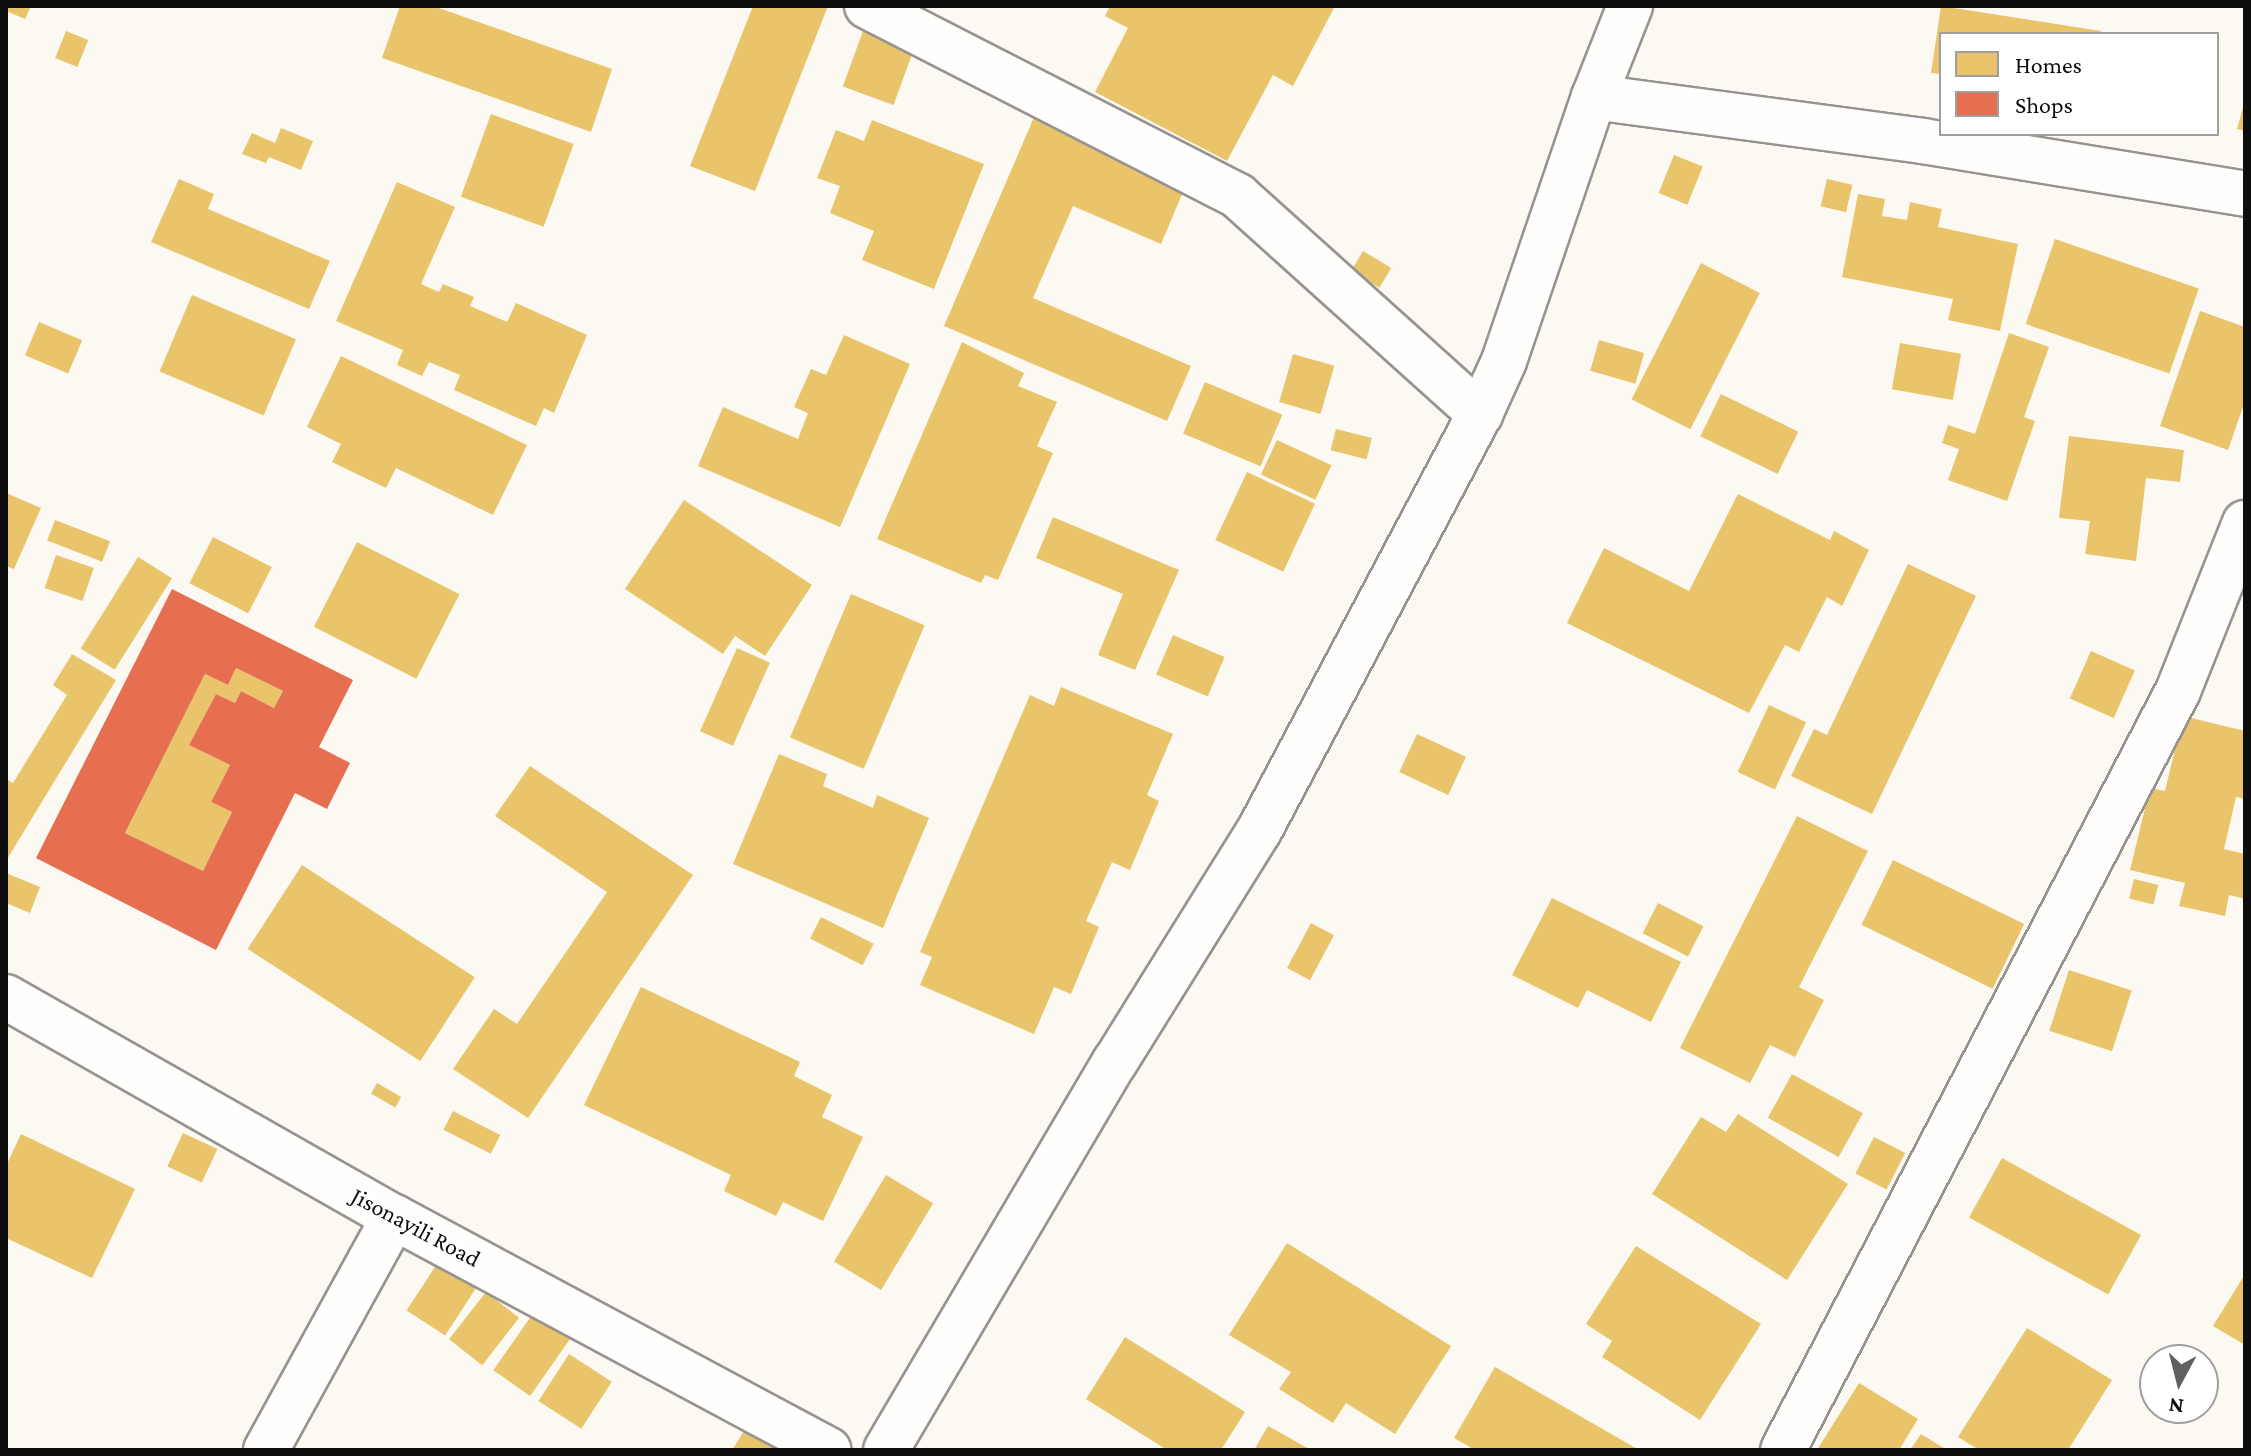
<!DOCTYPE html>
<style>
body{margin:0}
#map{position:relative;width:2251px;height:1456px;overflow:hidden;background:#fcf9f2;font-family:"Crimson Pro",serif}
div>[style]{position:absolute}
.homes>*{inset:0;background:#e9c46a;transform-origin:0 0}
.shops>*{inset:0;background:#e76f51}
.roads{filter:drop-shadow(2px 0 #959491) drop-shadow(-2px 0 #959491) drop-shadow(0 2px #959491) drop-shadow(0 -2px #959491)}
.minor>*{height:44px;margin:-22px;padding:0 22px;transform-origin:22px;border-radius:22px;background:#fffefd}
span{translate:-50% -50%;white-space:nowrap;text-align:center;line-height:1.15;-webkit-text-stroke:8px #fff;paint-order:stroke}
.street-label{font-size:24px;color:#0e0e0e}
.frame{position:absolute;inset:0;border:8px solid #0e0e0e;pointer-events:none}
.legend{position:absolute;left:1939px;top:32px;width:280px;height:104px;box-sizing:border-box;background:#fff;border:2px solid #9f9f9f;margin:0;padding:10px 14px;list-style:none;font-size:24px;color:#0e0e0e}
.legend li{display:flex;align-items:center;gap:16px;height:40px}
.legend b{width:40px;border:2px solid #9f9f9f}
.north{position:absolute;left:2139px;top:1344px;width:80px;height:80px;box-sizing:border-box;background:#fff;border:2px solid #9f9f9f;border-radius:50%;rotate:187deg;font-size:22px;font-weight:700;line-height:32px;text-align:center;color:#0e0e0e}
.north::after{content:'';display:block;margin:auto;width:28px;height:36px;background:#61605e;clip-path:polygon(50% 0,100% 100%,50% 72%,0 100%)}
</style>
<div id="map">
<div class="homes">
<i style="clip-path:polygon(6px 6px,31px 6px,25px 19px,6px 11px)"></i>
<i style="clip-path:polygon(400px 6px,433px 6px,612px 69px,591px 132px,382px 58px)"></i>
<i style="clip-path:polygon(753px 6px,828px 6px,755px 191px,690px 166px)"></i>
<i style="clip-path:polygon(1110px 6px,1335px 6px,1293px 86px,1273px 75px,1227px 161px,1095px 92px,1128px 28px,1105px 16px)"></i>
<i style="clip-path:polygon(1941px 6px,2101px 31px,2101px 34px,1941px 34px,1941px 74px,1931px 73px)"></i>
<i style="left:66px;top:31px;width:24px;height:29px;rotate:22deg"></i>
<i style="left:863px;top:31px;width:54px;height:59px;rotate:20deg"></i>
<i style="clip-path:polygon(2245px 100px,2245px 131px,2237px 129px)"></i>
<i style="left:491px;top:114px;width:88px;height:88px;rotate:20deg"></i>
<i style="clip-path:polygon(1035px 115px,1188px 180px,1161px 244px,1073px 206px,1033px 298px,1191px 366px,1167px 421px,944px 326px)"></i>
<i style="clip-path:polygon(872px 120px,984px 164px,934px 289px,862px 260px,874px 231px,830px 213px,840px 186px,817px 178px,836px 130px,864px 141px)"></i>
<i style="clip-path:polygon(281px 128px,313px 141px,301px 170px,269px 157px,266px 163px,242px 154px,252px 133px,275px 143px)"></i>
<i style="left:1674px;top:155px;width:31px;height:41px;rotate:22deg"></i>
<i style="clip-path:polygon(179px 179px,214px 194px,208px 209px,330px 261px,309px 309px,151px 242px)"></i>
<i style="left:1827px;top:179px;width:26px;height:28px;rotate:13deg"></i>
<i style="clip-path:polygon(397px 182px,455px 207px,421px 284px,439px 292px,443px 284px,474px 297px,470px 306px,507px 322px,516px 303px,587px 335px,554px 413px,544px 408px,536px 426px,454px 390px,460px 375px,429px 362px,422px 376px,397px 365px,403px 350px,336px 321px)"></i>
<i style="clip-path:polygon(1858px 194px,1885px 199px,1882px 216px,1907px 220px,1910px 202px,1942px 209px,1938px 227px,2018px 244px,2000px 331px,1948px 320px,1953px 299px,1842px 277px)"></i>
<i style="left:2055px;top:239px;width:152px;height:90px;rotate:19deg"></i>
<i style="left:1363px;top:251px;width:33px;height:23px;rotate:31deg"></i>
<i style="left:1701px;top:263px;width:66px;height:153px;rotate:27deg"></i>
<i style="left:192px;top:295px;width:113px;height:83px;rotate:23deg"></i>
<i style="clip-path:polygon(2200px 311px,2245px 327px,2245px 401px,2228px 450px,2160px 426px)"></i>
<i style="left:39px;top:322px;width:47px;height:36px;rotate:23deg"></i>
<i style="clip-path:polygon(2009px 333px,2049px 347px,2024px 417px,2035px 421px,2007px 501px,1948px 480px,1959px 449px,1942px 443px,1948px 425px,1975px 434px)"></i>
<i style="clip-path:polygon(844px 335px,910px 364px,840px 527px,698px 466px,723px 407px,798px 439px,808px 413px,794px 407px,811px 369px,826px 375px)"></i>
<i style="left:1599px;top:340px;width:47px;height:32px;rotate:16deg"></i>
<i style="clip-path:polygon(962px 342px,1024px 373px,1018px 386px,1057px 402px,1037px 446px,1053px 453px,998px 580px,985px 575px,981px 583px,877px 539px)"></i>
<i style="left:1900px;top:343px;width:62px;height:47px;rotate:10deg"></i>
<i style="left:1293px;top:354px;width:43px;height:50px;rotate:16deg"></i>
<i style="clip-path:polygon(341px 356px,527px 445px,493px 515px,396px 468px,386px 488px,332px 462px,341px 444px,307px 427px)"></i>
<i style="left:1205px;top:382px;width:84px;height:56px;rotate:23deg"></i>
<i style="left:1721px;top:394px;width:86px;height:47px;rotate:26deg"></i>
<i style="left:1336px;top:429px;width:37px;height:22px;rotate:14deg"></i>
<i style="clip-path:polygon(2069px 436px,2184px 450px,2180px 482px,2146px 478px,2136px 561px,2085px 554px,2090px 521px,2059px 518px)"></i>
<i style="left:1277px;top:440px;width:60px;height:38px;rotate:25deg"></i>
<i style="left:1247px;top:472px;width:75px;height:75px;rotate:25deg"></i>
<i style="clip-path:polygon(6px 493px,41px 508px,14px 569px,6px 566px)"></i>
<i style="clip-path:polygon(1738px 494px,1830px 540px,1834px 531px,1869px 550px,1842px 606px,1827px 597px,1799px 652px,1785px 645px,1749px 713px,1567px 623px,1604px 548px,1689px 591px)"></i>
<i style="clip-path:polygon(684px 500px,812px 585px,765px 656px,735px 636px,723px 654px,625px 589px)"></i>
<i style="clip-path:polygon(1053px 517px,1179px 570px,1135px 670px,1098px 655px,1123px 594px,1036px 558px)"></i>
<i style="left:55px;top:520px;width:59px;height:22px;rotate:21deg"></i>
<i style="left:213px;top:537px;width:66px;height:52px;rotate:27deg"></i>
<i style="left:357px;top:542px;width:115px;height:95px;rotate:27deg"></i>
<i style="left:56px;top:555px;width:40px;height:35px;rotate:19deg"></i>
<i style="left:138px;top:557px;width:40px;height:108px;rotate:32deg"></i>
<i style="clip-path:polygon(1908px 564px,1976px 596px,1872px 814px,1791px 776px,1814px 729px,1827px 735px)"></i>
<i style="left:851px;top:594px;width:80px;height:156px;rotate:23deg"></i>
<i style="left:1173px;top:635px;width:56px;height:43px;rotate:23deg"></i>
<i style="left:737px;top:648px;width:36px;height:91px;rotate:24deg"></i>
<i style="left:2091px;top:651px;width:48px;height:52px;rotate:24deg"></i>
<i style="clip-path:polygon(72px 654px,116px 680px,6px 861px,6px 779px,13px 783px,67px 695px,53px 685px)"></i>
<i style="clip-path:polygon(236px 668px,283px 691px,274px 708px,241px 691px,235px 703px,216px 694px,189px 745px,230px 765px,211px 802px,232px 812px,203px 871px,125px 833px,205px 674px,228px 685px)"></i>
<i style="clip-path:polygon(1061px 687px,1173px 734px,1147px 795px,1159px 801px,1130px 870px,1112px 862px,1086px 921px,1099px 927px,1071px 994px,1054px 987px,1034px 1034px,920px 985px,932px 957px,920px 952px,1030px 695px,1054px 706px)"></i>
<i style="left:1769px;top:705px;width:41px;height:74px;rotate:25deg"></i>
<i style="clip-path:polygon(2183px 716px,2245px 731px,2245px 799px,2236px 797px,2224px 849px,2245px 854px,2245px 899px,2229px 895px,2225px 916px,2179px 906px,2185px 883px,2130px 870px,2150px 788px,2165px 791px)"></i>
<i style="left:1417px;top:734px;width:54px;height:42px;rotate:25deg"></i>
<i style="clip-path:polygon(779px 754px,827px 774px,823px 786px,873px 808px,877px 795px,929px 818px,883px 928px,733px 864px)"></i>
<i style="clip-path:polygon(530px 766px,693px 875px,528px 1118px,453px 1069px,494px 1009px,517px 1024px,607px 892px,495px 816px)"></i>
<i style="clip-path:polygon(1797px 816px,1868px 851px,1799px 987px,1824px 1000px,1795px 1057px,1770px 1045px,1750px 1083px,1680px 1048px)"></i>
<i style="left:1893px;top:860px;width:146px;height:72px;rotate:26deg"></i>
<i style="left:302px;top:865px;width:206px;height:100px;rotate:33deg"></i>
<i style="clip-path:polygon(6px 873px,40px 887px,30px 913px,6px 903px)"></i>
<i style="left:2134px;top:879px;width:25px;height:20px;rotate:14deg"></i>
<i style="clip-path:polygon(1552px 898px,1681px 962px,1651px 1022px,1587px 990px,1578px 1008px,1512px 975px)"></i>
<i style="left:1658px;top:903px;width:51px;height:34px;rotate:27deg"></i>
<i style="left:821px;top:917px;width:59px;height:24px;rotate:27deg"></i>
<i style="left:1311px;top:923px;width:26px;height:51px;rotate:28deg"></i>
<i style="left:2069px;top:970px;width:66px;height:64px;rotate:18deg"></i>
<i style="clip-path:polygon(641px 987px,800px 1062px,794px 1076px,832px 1095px,822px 1117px,863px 1137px,823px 1221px,783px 1202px,776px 1216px,724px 1191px,731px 1175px,584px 1105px)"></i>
<i style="left:1792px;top:1074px;width:81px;height:50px;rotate:29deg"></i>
<i style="left:377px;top:1083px;width:28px;height:12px;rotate:30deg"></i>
<i style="left:453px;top:1111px;width:53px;height:21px;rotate:27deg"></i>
<i style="clip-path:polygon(1738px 1114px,1848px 1184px,1787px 1280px,1652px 1194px,1701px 1117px,1726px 1132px)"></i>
<i style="left:183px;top:1133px;width:38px;height:37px;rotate:25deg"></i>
<i style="clip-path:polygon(21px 1134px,135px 1189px,92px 1278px,6px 1238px,6px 1166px)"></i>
<i style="left:1874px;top:1137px;width:35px;height:41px;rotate:27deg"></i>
<i style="left:2002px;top:1158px;width:159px;height:68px;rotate:29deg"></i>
<i style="left:886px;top:1175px;width:55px;height:101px;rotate:31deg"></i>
<i style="clip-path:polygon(1287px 1243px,1451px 1346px,1395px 1434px,1346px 1403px,1333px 1423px,1279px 1389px,1291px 1372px,1229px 1335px)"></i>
<i style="clip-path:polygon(1636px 1246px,1761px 1324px,1700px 1420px,1602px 1357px,1612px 1341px,1586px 1324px)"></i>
<i style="left:442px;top:1256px;width:46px;height:65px;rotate:33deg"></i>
<i style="clip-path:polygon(2245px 1274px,2245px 1345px,2213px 1326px)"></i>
<i style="left:486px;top:1292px;width:42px;height:60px;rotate:38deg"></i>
<i style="left:534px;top:1312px;width:45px;height:71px;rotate:35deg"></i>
<i style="clip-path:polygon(2027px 1328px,2112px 1380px,2068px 1450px,1979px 1450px,1958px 1437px)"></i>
<i style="clip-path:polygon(1125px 1337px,1245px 1412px,1221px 1450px,1167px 1450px,1086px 1399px)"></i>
<i style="left:569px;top:1354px;width:51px;height:56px;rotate:33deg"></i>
<i style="clip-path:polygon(1495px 1367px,1639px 1450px,1475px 1450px,1454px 1438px)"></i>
<i style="clip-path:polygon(1859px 1383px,1918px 1419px,1899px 1450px,1817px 1450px)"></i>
<i style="clip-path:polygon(1268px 1426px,1311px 1450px,1254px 1450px)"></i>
<i style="clip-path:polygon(744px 1431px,776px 1450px,732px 1450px)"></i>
<i style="clip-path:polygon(1921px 1434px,1947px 1450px,1910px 1450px)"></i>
</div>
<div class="shops">
<i style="clip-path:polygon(evenodd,172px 589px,353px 680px,319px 747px,350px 763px,327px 809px,295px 793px,216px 950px,36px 858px,172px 589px,236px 668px,283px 691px,274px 708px,241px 691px,235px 703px,216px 694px,189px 745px,230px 765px,211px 802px,232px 812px,203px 871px,125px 833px,205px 674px,228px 685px,236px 668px)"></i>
</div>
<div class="roads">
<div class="minor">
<i style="left:867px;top:6px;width:417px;rotate:27.1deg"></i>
<i style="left:1238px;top:196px;width:326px;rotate:42deg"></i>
<i style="left:1594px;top:97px;width:332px;rotate:7.6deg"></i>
<i style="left:1923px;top:141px;width:326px;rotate:9.3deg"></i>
<i style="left:6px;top:997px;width:446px;rotate:29.6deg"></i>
<i style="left:394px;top:1217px;width:493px;rotate:28.2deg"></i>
<i style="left:266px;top:1450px;width:266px;rotate:-61.2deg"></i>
<i style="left:886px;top:1450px;width:451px;rotate:-59.5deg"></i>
<i style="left:1115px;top:1062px;width:272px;rotate:-58.1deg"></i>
<i style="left:1259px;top:831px;width:472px;rotate:-62.1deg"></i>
<i style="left:1480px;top:414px;width:58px;rotate:-65.6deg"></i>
<i style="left:1504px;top:361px;width:279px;rotate:-71.2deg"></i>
<i style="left:1594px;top:97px;width:98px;rotate:-68.4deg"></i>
<i style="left:1783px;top:1450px;width:856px;rotate:-62.51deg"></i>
<i style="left:2178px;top:691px;width:181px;rotate:-68.3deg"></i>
</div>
</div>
<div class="street-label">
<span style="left:416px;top:1227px;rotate:28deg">Jisonayili Road</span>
</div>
<div class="frame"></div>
<ul class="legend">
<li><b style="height:22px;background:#e9c46a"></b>Homes</li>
<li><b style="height:22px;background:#e76f51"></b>Shops</li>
</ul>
<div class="north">N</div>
</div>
